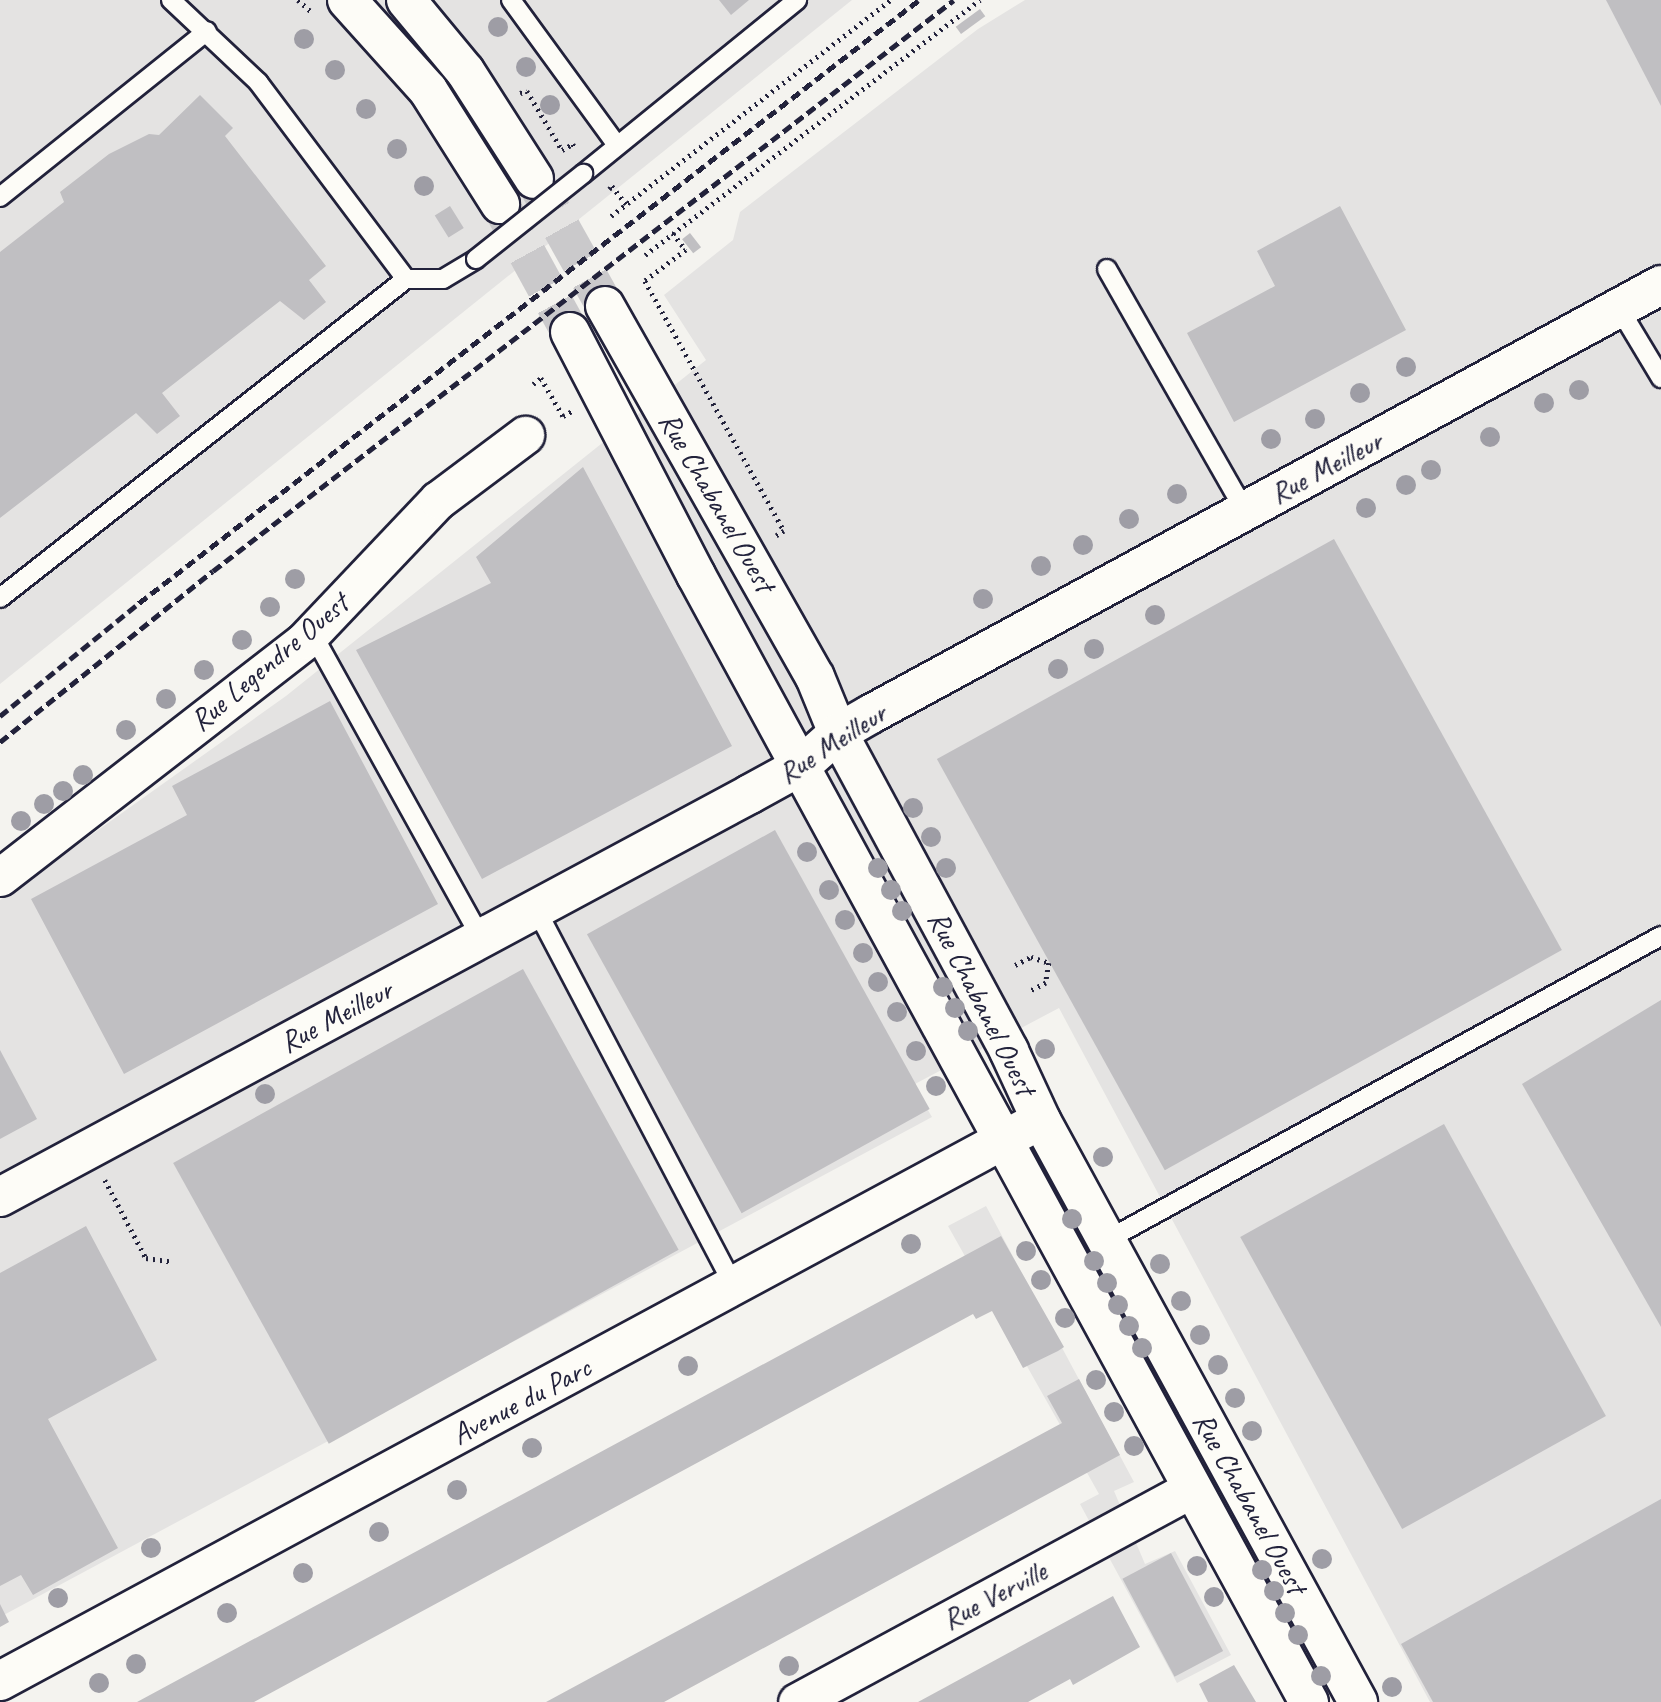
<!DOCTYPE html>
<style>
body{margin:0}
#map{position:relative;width:1661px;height:1702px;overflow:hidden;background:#f4f3ef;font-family:Caveat,sans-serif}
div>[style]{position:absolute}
.built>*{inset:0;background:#e4e3e2}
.building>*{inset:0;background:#c0bfc2;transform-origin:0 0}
.tertiary-tunnel>*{height:38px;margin-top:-19px;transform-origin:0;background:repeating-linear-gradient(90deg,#cac9cb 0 38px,transparent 0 57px)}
.path>*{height:4.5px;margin-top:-2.25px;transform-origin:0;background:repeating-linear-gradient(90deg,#22223b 0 2px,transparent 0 7px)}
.roads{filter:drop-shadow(2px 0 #22223b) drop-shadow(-2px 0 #22223b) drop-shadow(0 2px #22223b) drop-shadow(0 -2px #22223b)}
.service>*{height:18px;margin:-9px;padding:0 9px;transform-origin:9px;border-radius:9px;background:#fdfcf7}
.minor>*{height:37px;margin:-18.5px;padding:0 18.5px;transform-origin:18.5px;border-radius:18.5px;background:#fdfcf7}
.tertiary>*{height:38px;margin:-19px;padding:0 19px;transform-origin:19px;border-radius:19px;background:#fdfcf7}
.rail>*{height:5px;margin-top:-2.5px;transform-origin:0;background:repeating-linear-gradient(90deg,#22223b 0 10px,transparent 0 15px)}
.bridges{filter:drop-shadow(2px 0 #22223b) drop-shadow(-2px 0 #22223b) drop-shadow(0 2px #22223b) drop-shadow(0 -2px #22223b)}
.service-bridge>*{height:18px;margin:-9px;padding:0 9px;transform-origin:9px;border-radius:9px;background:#fdfcf7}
.trees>*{width:20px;height:20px;margin:-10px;border-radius:50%;background:#9e9da5}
span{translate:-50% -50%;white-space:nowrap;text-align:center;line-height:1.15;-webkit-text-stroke:5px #fdfcf7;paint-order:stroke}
.street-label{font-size:30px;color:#22223b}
</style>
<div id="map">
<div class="built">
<i style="clip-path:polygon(0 0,852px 0,0 684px)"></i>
<i style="clip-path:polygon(1025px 0,1661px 0,1661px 1702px,1430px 1702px,1059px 1008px,913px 1085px,932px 1117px,0 1617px,0 900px,286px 696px,706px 360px,664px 295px,733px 240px,740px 212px,978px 29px)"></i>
<i style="clip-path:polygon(986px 1206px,1134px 1482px,1114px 1491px,1145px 1564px,1175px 1551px,1231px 1655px,1177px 1683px,1080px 1504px,1099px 1494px,948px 1226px)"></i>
</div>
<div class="building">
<i style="clip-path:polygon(719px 0,749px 0,731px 15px)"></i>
<i style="clip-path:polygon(1606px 0,1661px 0,1661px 106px)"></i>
<i style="left:980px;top:9px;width:9px;height:30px;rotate:54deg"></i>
<i style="clip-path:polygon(200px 95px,233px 128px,225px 136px,326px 266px,309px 280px,326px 302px,304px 320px,280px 301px,162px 393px,180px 416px,157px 434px,136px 413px,0 518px,0 252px,64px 202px,60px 192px,109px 154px,149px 134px,159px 135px)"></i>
<i style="left:450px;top:206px;width:26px;height:18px;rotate:58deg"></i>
<i style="clip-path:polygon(1340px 206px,1406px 330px,1234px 422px,1187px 333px,1275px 286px,1257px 251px)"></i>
<i style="left:690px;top:233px;width:18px;height:10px;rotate:52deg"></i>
<i style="clip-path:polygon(583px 467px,732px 746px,482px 879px,356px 650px,491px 583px,476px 557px)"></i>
<i style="left:1334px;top:539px;width:470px;height:454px;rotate:61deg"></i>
<i style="clip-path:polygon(330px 701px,438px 904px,124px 1074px,31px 899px,187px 815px,172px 786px)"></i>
<i style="left:775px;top:830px;width:319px;height:215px;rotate:61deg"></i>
<i style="left:523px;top:969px;width:321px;height:400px;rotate:61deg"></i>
<i style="clip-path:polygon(1661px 1000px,1661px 1327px,1522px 1084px)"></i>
<i style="clip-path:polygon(0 1050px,37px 1119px,0 1139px)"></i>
<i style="left:1444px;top:1124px;width:334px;height:233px;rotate:61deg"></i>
<i style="clip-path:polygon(86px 1226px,157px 1360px,48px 1419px,118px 1548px,33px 1595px,21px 1575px,0 1586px,0 1273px)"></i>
<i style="clip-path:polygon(1001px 1236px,1064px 1347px,1058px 1351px,1023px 1368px,992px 1311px,976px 1319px,973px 1314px,254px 1702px,137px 1702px)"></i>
<i style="clip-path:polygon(1079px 1379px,1120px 1455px,664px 1702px,546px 1702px,1062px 1423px,1047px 1396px)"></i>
<i style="clip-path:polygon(1661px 1499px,1661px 1702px,1433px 1702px,1401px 1644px)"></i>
<i style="left:1171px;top:1553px;width:111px;height:55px;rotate:62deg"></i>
<i style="clip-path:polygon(1113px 1596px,1140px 1647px,1073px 1685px,1070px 1679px,1028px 1702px,918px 1702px)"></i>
<i style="clip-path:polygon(0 1604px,9px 1622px,0 1627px)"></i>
<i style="clip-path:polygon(1234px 1665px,1256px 1702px,1208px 1702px,1199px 1684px)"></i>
</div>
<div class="tertiary-tunnel">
<i style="left:534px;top:179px;width:145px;rotate:60.8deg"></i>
<i style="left:500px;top:204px;width:146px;rotate:61.3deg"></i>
</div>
<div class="path">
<i style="left:298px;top:0;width:20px;rotate:41deg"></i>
<i style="left:520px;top:93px;width:7px;rotate:-16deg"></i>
<i style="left:527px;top:91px;width:69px;rotate:59.3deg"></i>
<i style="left:562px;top:150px;width:13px;rotate:-29deg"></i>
<i style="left:573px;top:144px;width:4px;rotate:63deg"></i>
<i style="left:609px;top:189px;width:4px;rotate:-45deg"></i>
<i style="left:612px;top:186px;width:23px;rotate:52deg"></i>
<i style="left:611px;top:216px;width:353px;rotate:-37.7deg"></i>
<i style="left:673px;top:233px;width:21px;rotate:53deg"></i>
<i style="left:686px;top:250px;width:51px;rotate:142.9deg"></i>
<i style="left:645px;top:281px;width:286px;rotate:60.9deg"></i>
<i style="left:784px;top:531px;width:9px;rotate:148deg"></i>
<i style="left:645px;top:255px;width:421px;rotate:-37.3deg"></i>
<i style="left:533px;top:384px;width:10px;rotate:-37deg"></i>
<i style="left:541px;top:378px;width:44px;rotate:59.9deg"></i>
<i style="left:563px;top:416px;width:10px;rotate:-29deg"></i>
<i style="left:1015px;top:965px;width:18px;rotate:-27deg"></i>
<i style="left:1031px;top:957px;width:19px;rotate:18deg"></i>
<i style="left:1049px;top:963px;width:20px;rotate:99deg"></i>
<i style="left:1046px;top:983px;width:18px;rotate:153deg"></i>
<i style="left:105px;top:1180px;width:88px;rotate:62.3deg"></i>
<i style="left:146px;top:1258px;width:27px;rotate:8deg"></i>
</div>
<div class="roads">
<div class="service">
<i style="left:171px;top:0;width:120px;rotate:43.3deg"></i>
<i style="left:258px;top:82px;width:246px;rotate:53.1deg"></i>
<i style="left:511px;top:0;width:178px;rotate:53.9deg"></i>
<i style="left:583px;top:174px;width:276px;rotate:-39.1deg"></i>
<i style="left:0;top:197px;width:265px;rotate:-38.7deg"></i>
<i style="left:1107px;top:269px;width:279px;rotate:60.3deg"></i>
<i style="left:1619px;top:308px;width:82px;rotate:59deg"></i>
<i style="left:0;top:598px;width:516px;rotate:-38.16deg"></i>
<i style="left:406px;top:279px;width:37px"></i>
<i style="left:443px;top:279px;width:39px;rotate:-31deg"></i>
<i style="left:312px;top:633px;width:349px;rotate:61deg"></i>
<i style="left:536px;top:909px;width:426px;rotate:62.3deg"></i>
<i style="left:1107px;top:1240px;width:632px;rotate:-28.76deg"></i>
</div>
<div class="minor">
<i style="left:0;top:877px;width:386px;rotate:-37.8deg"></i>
<i style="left:305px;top:640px;width:193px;rotate:-46.5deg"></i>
<i style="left:438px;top:500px;width:109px;rotate:-36.8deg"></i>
<i style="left:797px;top:1702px;width:449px;rotate:-28.4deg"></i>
</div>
<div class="tertiary">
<i style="left:347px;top:0;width:121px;rotate:48deg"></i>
<i style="left:428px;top:90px;width:135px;rotate:57.7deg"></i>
<i style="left:406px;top:0;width:92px;rotate:50.3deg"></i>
<i style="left:465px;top:71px;width:128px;rotate:57.4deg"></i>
<i style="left:605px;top:306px;width:426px;rotate:60.5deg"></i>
<i style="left:815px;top:677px;width:61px;rotate:67.7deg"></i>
<i style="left:838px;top:733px;width:361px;rotate:61.7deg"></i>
<i style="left:1009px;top:1051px;width:76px;rotate:65.1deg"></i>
<i style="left:1041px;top:1120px;width:663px;rotate:61.42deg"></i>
<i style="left:570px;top:332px;width:274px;rotate:62.6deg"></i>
<i style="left:696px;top:575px;width:1283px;rotate:61.46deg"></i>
<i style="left:0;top:1197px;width:851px;rotate:-28.25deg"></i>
<i style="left:750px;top:794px;width:58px;rotate:-28.8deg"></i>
<i style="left:801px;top:766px;width:50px;rotate:-41.7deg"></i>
<i style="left:838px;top:733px;width:38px;rotate:-30deg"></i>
<i style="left:871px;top:714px;width:899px;rotate:-28.5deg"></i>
<i style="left:0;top:1681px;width:1163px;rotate:-28.33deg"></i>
</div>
</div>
<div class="rail">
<i style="left:0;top:716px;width:179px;rotate:-39.1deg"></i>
<i style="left:139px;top:603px;width:986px;rotate:-37.71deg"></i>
<i style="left:0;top:742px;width:273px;rotate:-38.8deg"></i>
<i style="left:213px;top:571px;width:935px;rotate:-37.62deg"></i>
</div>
<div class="bridges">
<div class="service-bridge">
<i style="left:476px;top:259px;width:137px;rotate:-38.5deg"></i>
</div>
</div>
<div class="trees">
<i style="left:498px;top:27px"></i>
<i style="left:304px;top:39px"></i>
<i style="left:526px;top:67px"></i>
<i style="left:335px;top:70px"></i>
<i style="left:550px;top:105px"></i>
<i style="left:366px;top:109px"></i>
<i style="left:397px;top:149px"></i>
<i style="left:424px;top:186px"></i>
<i style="left:1406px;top:367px"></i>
<i style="left:1579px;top:390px"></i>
<i style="left:1360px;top:393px"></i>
<i style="left:1544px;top:403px"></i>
<i style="left:1315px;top:419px"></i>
<i style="left:1490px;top:437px"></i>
<i style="left:1271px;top:439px"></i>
<i style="left:1431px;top:470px"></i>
<i style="left:1406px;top:485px"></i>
<i style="left:1177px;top:494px"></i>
<i style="left:1366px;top:508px"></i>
<i style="left:1129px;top:519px"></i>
<i style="left:1083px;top:545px"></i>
<i style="left:1041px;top:566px"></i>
<i style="left:295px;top:579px"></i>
<i style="left:983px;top:599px"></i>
<i style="left:270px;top:607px"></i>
<i style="left:1155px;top:615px"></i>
<i style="left:242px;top:640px"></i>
<i style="left:1094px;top:649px"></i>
<i style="left:1058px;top:669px"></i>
<i style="left:204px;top:670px"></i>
<i style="left:166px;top:699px"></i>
<i style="left:126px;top:730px"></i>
<i style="left:83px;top:775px"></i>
<i style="left:63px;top:791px"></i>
<i style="left:44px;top:804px"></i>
<i style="left:913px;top:808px"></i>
<i style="left:21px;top:821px"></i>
<i style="left:931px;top:837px"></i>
<i style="left:807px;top:852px"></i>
<i style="left:878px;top:868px"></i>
<i style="left:946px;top:868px"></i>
<i style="left:829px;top:890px"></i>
<i style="left:891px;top:890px"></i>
<i style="left:902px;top:911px"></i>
<i style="left:845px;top:920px"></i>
<i style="left:863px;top:953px"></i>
<i style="left:878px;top:982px"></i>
<i style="left:943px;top:987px"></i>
<i style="left:955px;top:1008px"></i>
<i style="left:897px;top:1012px"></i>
<i style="left:968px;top:1031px"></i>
<i style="left:1045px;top:1049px"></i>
<i style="left:916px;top:1051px"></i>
<i style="left:936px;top:1086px"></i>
<i style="left:265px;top:1094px"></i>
<i style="left:1103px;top:1157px"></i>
<i style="left:1072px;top:1219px"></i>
<i style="left:911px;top:1244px"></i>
<i style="left:1026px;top:1251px"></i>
<i style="left:1094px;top:1261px"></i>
<i style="left:1160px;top:1264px"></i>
<i style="left:1041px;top:1280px"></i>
<i style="left:1107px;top:1283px"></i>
<i style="left:1181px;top:1301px"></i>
<i style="left:1118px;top:1305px"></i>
<i style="left:1065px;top:1318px"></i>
<i style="left:1129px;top:1326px"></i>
<i style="left:1200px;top:1335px"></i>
<i style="left:1142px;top:1348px"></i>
<i style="left:1218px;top:1365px"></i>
<i style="left:688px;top:1366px"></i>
<i style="left:1096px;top:1380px"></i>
<i style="left:1235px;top:1398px"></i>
<i style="left:1114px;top:1412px"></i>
<i style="left:1252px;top:1431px"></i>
<i style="left:1134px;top:1446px"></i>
<i style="left:532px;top:1448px"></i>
<i style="left:457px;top:1490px"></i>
<i style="left:379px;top:1532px"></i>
<i style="left:151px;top:1548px"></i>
<i style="left:1322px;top:1559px"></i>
<i style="left:1197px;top:1566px"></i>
<i style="left:1262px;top:1570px"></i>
<i style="left:303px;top:1573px"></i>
<i style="left:1274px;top:1591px"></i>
<i style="left:1214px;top:1597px"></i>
<i style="left:58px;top:1598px"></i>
<i style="left:227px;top:1613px"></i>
<i style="left:1285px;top:1613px"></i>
<i style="left:1298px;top:1635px"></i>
<i style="left:136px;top:1664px"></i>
<i style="left:789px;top:1666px"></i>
<i style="left:1321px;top:1676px"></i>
<i style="left:99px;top:1683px"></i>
<i style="left:1392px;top:1687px"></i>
</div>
<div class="street-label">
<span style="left:1326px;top:467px;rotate:-28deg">Rue Meilleur</span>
<span style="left:717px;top:502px;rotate:60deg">Rue Chabanel Ouest</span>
<span style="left:269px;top:662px;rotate:-40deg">Rue Legendre Ouest</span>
<span style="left:832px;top:743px;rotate:-33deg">Rue Meilleur</span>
<span style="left:982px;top:1003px;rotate:63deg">Rue Chabanel Ouest</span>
<span style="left:336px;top:1016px;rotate:-28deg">Rue Meilleur</span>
<span style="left:521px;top:1401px;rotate:-28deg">Avenue du Parc</span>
<span style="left:1250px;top:1503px;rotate:61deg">Rue Chabanel Ouest</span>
<span style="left:994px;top:1595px;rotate:-28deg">Rue Verville</span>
</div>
</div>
